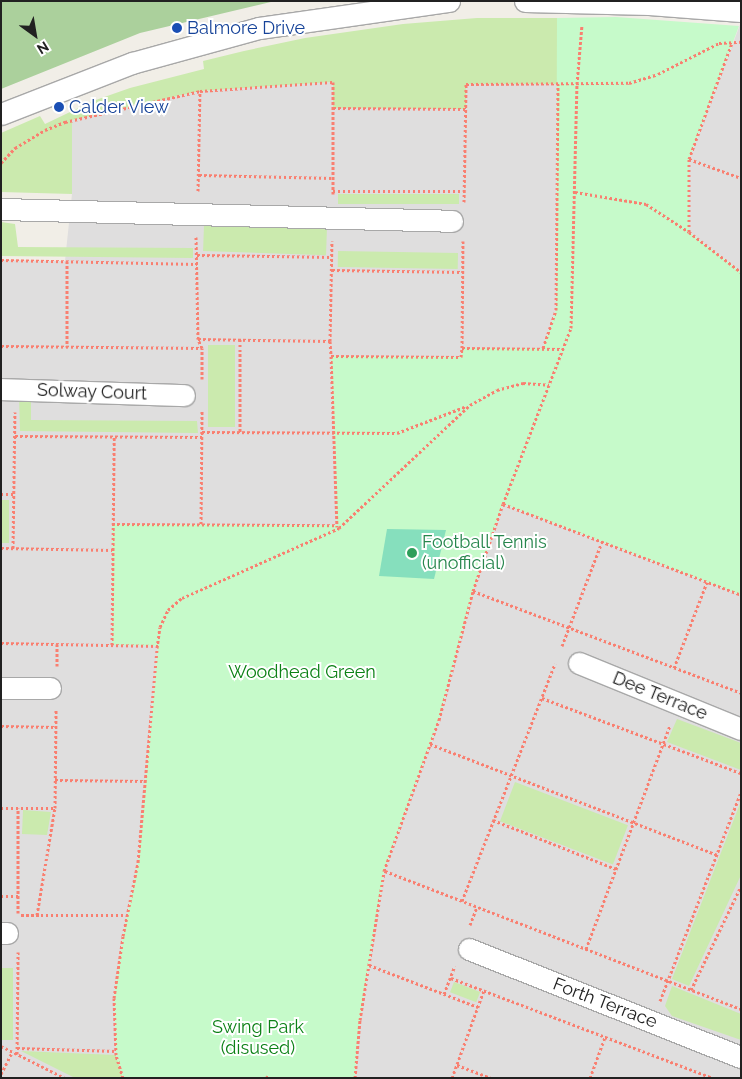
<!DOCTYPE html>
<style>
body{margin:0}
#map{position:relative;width:742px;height:1079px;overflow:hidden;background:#f1eee7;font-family:Raleway,sans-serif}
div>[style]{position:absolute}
.residential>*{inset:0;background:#dfdede}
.grass>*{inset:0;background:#cbeaae;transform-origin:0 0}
.forest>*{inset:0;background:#abd09c}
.park>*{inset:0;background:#c6faca}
.pitch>*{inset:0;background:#86dfbd}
.path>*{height:3px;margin-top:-1.5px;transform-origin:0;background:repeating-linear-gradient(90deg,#f97f70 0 2.5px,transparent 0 5px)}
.roads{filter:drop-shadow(1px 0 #a8a8a8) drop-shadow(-1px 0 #a8a8a8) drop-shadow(0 1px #a8a8a8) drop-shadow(0 -1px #a8a8a8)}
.street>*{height:21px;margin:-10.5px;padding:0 10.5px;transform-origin:10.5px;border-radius:10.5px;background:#fff}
.dots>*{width:14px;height:14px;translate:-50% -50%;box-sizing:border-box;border:2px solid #fff;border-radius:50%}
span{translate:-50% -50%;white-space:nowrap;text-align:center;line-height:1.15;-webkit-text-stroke:4px #fff;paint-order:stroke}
.transit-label{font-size:18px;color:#164399}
.left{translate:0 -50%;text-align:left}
.street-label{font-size:18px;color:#212121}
.leisure-label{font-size:18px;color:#27864d}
.park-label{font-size:18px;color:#0c8116}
.frame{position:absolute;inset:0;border:2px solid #212121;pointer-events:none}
.north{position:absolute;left:10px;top:10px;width:50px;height:50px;-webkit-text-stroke:4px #fff;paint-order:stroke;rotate:148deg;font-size:14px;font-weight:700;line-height:20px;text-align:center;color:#212121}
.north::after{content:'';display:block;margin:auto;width:18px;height:22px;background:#212121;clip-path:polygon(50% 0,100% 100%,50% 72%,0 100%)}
</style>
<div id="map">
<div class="residential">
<i style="clip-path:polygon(741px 22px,741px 272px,689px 232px,689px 159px)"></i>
<i style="clip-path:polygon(333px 82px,334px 108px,465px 109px,466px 84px,558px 84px,556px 310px,543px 348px,462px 348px,461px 357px,332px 356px,337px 525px,112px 524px,158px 646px,138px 862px,123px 936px,114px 998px,116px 1055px,123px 1078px,1px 1078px,1px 260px,65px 261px,72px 194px,71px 120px,200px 91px)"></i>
<i style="clip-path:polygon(503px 504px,741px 595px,741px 1078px,355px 1078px,360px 1020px,384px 871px,439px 720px,473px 591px)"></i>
</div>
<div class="grass">
<i style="clip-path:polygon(477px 18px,557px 18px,558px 84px,466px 84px,466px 109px,333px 108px,333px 82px,200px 91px,72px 120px,72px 194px,1px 192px,1px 133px,40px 116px,45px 124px,93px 101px,130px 88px,204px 69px,203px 61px,244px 51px,305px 38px,403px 24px)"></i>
<i style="left:338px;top:194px;width:121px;height:10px"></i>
<i style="clip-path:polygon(1px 222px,15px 224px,18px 247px,193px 248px,193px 258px,1px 256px)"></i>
<i style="left:204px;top:225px;width:123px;height:26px;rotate:2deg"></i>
<i style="left:338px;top:251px;width:120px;height:16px;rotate:1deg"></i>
<i style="left:208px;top:345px;width:27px;height:82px"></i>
<i style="clip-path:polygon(19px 397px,31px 398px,31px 420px,197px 421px,198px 433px,20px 431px)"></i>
<i style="left:1px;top:500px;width:8px;height:43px"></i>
<i style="clip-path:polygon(677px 719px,741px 743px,741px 770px,667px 742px)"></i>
<i style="left:515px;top:782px;width:121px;height:42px;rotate:21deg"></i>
<i style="clip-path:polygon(741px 801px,741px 875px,689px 986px,672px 979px)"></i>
<i style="clip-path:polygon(23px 810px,51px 812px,47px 835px,22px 834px)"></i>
<i style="left:1px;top:968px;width:12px;height:72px"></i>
<i style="left:454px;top:982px;width:28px;height:11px;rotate:21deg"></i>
<i style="clip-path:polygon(672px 986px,741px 1014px,741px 1040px,672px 1016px,665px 1006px)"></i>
<i style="clip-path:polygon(21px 1051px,116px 1055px,123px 1078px,75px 1078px)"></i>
</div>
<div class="forest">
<i style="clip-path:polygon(1px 1px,275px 1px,140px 33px,1px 89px)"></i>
</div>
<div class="park">
<i style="clip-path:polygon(616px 17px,739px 26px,689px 159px,689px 232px,741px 272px,741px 595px,503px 504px,473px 591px,439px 720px,384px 871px,360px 1020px,355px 1078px,123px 1078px,116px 1055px,114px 998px,123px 936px,138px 862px,158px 646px,112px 645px,112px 524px,337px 525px,331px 356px,461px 357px,462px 348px,543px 348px,556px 310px,557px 18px)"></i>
</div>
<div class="pitch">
<i style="clip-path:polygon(387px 529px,446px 530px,434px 579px,379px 576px)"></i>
</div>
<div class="path">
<i style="left:333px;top:108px;width:133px;rotate:0.4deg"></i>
<i style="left:689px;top:159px;width:55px;rotate:20.1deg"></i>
<i style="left:1px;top:163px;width:21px;rotate:-47deg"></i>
<i style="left:15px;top:148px;width:35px;rotate:-31deg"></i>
<i style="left:45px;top:130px;width:22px;rotate:-22deg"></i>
<i style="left:65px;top:122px;width:139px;rotate:-12.9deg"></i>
<i style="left:200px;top:91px;width:133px;rotate:-3.9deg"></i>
<i style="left:333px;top:82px;width:112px;rotate:90deg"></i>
<i style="left:199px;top:175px;width:134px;rotate:1.3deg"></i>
<i style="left:198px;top:191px;width:100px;rotate:-88.9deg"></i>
<i style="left:333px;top:191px;width:131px"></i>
<i style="left:575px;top:192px;width:72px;rotate:9.6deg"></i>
<i style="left:646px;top:204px;width:51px;rotate:33.1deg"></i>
<i style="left:689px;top:232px;width:66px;rotate:37.6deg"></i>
<i style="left:464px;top:202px;width:118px;rotate:-89deg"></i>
<i style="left:466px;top:84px;width:163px;rotate:-0.4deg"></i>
<i style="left:629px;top:83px;width:30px;rotate:-17deg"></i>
<i style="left:658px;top:74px;width:68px;rotate:-26.9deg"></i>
<i style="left:719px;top:43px;width:22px;rotate:-3deg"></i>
<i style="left:689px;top:232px;width:73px;rotate:-90deg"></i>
<i style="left:689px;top:159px;width:124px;rotate:-69.7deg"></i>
<i style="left:196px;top:237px;width:102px;rotate:88.9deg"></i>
<i style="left:197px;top:255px;width:135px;rotate:0.8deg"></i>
<i style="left:1px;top:260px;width:196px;rotate:1.2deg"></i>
<i style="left:67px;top:261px;width:86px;rotate:90deg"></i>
<i style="left:332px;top:270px;width:131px;rotate:0.9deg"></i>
<i style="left:240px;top:339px;width:93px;rotate:90deg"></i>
<i style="left:330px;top:341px;width:100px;rotate:-88.9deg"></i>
<i style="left:1px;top:346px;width:201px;rotate:0.6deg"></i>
<i style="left:462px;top:348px;width:107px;rotate:-89.5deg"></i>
<i style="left:543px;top:348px;width:40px;rotate:-71.1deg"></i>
<i style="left:556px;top:310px;width:226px;rotate:-89.5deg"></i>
<i style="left:331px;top:356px;width:171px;rotate:88deg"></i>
<i style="left:202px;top:379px;width:31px;rotate:-90deg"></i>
<i style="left:202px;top:348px;width:10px;rotate:-114deg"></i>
<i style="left:198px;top:339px;width:132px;rotate:0.9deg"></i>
<i style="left:330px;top:341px;width:15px;rotate:86deg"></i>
<i style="left:331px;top:356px;width:130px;rotate:0.4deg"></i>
<i style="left:461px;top:357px;width:9px;rotate:-84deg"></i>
<i style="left:462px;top:348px;width:102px;rotate:0.6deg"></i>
<i style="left:202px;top:432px;width:195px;rotate:0.3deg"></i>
<i style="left:397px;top:433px;width:75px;rotate:-21.1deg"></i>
<i style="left:15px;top:436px;width:187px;rotate:0.3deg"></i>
<i style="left:1px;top:494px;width:13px"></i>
<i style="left:503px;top:504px;width:255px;rotate:20.9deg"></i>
<i style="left:112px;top:524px;width:225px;rotate:0.3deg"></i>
<i style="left:201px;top:524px;width:113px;rotate:-89.5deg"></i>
<i style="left:1px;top:548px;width:111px;rotate:1deg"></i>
<i style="left:13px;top:548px;width:136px;rotate:-89.2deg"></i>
<i style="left:473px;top:591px;width:287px;rotate:20.8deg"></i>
<i style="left:1px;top:643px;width:157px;rotate:1.1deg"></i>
<i style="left:112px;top:645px;width:208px;rotate:-89.4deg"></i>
<i style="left:562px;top:646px;width:111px;rotate:-69deg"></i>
<i style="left:57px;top:666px;width:22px;rotate:-90deg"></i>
<i style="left:674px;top:668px;width:92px;rotate:-69deg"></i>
<i style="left:542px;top:698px;width:213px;rotate:20.7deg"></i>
<i style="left:1px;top:726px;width:55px;rotate:1deg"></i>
<i style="left:430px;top:744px;width:308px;rotate:21.1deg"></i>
<i style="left:55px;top:780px;width:90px;rotate:0.6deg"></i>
<i style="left:1px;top:808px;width:54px"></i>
<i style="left:493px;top:820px;width:132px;rotate:21.7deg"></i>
<i style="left:385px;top:871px;width:382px;rotate:21.2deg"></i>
<i style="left:1px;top:896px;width:17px"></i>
<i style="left:462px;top:901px;width:255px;rotate:-68.6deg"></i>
<i style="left:18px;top:913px;width:105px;rotate:-90deg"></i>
<i style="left:21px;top:915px;width:106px"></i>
<i style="left:37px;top:915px;width:109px;rotate:-80.5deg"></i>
<i style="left:55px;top:808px;width:99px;rotate:-89.4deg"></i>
<i style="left:470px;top:925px;width:19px;rotate:-69deg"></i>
<i style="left:586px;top:949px;width:239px;rotate:-69.4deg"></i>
<i style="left:369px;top:965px;width:117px;rotate:21.1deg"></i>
<i style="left:451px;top:978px;width:280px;rotate:20.9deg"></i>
<i style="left:691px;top:990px;width:115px;rotate:-64.3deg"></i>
<i style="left:444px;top:994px;width:30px;rotate:-69deg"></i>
<i style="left:660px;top:1001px;width:224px;rotate:-68.8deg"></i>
<i style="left:1px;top:1046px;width:72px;rotate:26.6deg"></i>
<i style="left:17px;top:1048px;width:99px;rotate:1.7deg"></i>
<i style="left:17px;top:1054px;width:102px;rotate:-89.4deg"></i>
<i style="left:457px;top:1065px;width:36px;rotate:21deg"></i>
<i style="left:1px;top:1074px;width:25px;rotate:-63deg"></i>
<i style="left:123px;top:1078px;width:24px;rotate:-107deg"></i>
<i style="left:116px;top:1055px;width:57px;rotate:-92deg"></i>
<i style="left:114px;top:998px;width:63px;rotate:-81.7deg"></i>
<i style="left:123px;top:936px;width:76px;rotate:-78.5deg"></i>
<i style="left:138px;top:862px;width:215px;rotate:-84.9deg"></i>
<i style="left:157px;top:648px;width:21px;rotate:-82deg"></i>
<i style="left:160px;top:627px;width:19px;rotate:-65deg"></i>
<i style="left:168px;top:610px;width:18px;rotate:-41deg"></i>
<i style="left:182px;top:598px;width:172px;rotate:-24deg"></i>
<i style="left:339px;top:528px;width:180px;rotate:-43.2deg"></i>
<i style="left:470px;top:405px;width:31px;rotate:-29deg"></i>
<i style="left:497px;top:390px;width:27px;rotate:-15deg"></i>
<i style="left:523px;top:383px;width:26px;rotate:4deg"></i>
<i style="left:266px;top:1078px;width:3px;rotate:-45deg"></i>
<i style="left:355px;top:1078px;width:58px;rotate:-85.1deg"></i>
<i style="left:360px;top:1020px;width:151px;rotate:-80.8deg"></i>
<i style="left:384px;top:871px;width:161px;rotate:-70deg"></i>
<i style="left:439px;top:720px;width:133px;rotate:-75.2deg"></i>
<i style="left:473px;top:591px;width:92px;rotate:-71deg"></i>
<i style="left:503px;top:504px;width:189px;rotate:-68.9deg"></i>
<i style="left:571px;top:328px;width:244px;rotate:-88.6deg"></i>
<i style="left:577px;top:84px;width:59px;rotate:-85.2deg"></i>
<i style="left:452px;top:1078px;width:94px;rotate:-70deg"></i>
<i style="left:590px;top:1078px;width:44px;rotate:-69.9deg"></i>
</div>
<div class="roads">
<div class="street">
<i style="left:525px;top:1px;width:124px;rotate:1.4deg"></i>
<i style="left:649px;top:4px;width:92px;rotate:4.4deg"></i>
<i style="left:1px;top:114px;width:141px;rotate:-21.3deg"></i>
<i style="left:132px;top:63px;width:132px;rotate:-15.4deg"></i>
<i style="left:259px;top:28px;width:192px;rotate:-8.1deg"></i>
<i style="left:1px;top:209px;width:451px;rotate:1.5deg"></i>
<i style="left:1px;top:389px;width:183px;rotate:1.9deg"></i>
<i style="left:579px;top:663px;width:175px;rotate:22.2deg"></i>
<i style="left:1px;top:688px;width:49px"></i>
<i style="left:1px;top:933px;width:6px"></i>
<i style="left:469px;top:949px;width:293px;rotate:21.7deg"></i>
</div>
</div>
<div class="dots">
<i style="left:177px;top:28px;background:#1a4fb4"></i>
<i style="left:59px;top:107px;background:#1a4fb4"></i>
<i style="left:412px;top:553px;background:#2e9e5b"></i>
</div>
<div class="transit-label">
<span class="left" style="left:187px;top:28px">Balmore Drive</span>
<span class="left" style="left:69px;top:107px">Calder View</span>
</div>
<div class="street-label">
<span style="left:92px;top:392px;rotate:2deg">Solway Court</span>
<span style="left:660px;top:696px;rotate:22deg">Dee Terrace</span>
<span style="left:605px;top:1003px;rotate:21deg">Forth Terrace</span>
</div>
<div class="leisure-label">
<span class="left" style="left:422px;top:553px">Football Tennis<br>(unofficial)</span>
</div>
<div class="park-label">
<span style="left:302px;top:672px">Woodhead Green</span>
<span style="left:258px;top:1038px">Swing Park<br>(disused)</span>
</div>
<div class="frame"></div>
<div class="north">N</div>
</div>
